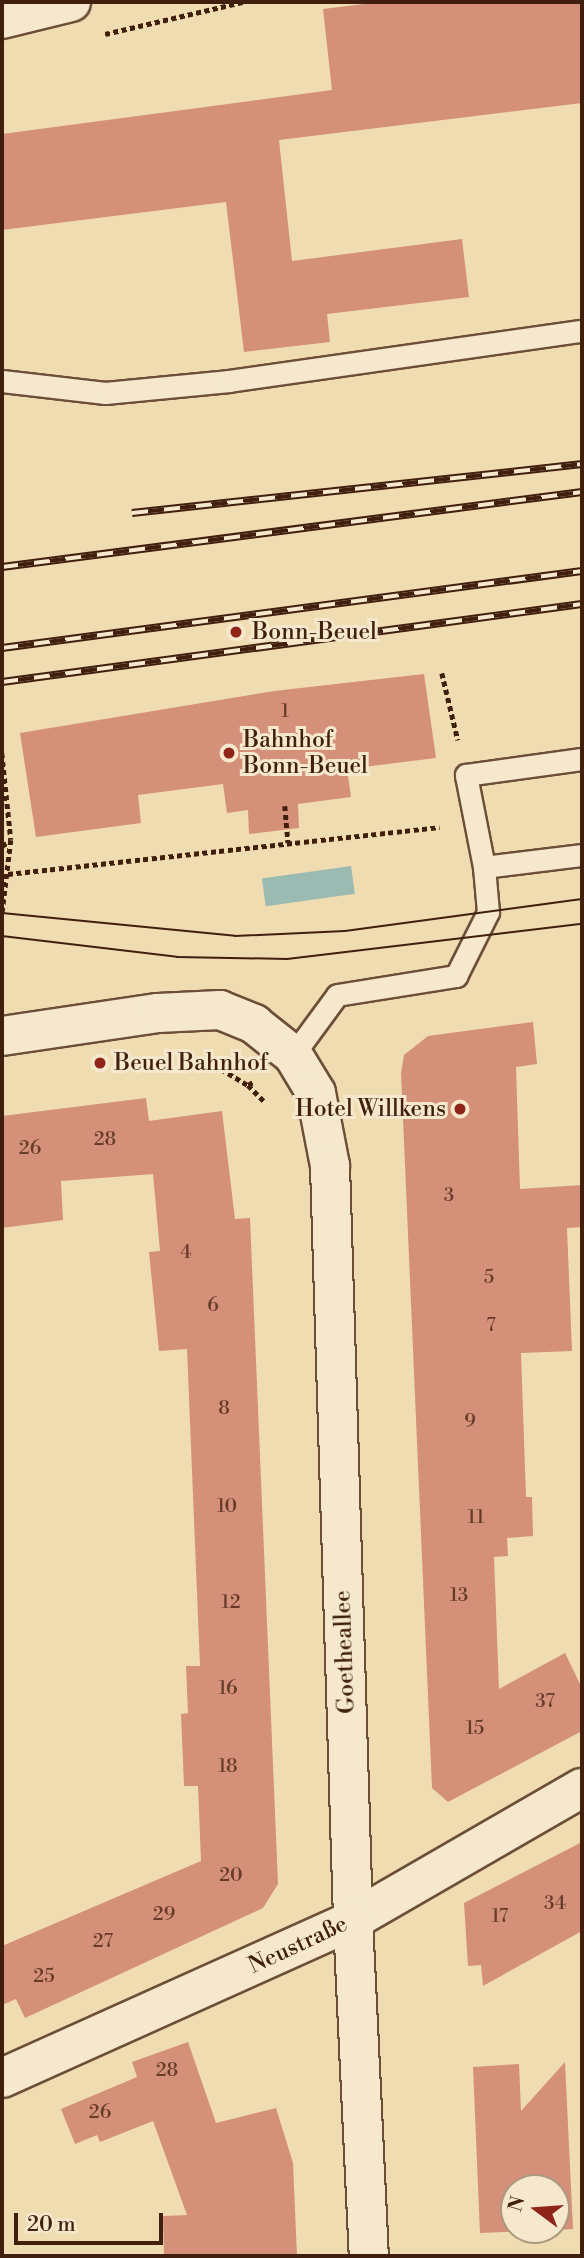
<!DOCTYPE html>
<meta charset="utf-8">
<style>
body{margin:0}
#map{position:relative;width:584px;height:2258px;overflow:hidden;background:#f0dcb1;font-family:"Libre Bodoni",serif}
div>[style]{position:absolute}
.water>*{inset:0;background:#9bbab2;transform-origin:0 0}
.building>*{inset:0;background:#d59079}
.path>*{height:4.5px;margin-top:-2.25px;transform-origin:0;background:repeating-linear-gradient(90deg,#411f0f 0 5px,transparent 0 8.5px)}
.roads{filter:drop-shadow(2px 0 #6d4e38) drop-shadow(-2px 0 #6d4e38) drop-shadow(0 2px #6d4e38) drop-shadow(0 -2px #6d4e38)}
.lane>*{height:21px;margin:-10.5px;padding:0 10.5px;transform-origin:10.5px;border-radius:10.5px;background:#f5e8cc}
.street>*{height:38px;margin:-19px;padding:0 19px;transform-origin:19px;border-radius:19px;background:#f5e8cc}
.secondary>*{height:38px;margin:-19px;padding:0 19px;transform-origin:19px;border-radius:19px;background:#f5e8cc}
.tram>*{height:2px;margin:-1px;padding:0 1px;transform-origin:1px;border-radius:1px;background:#411f0f}
.rail>*{height:8px;margin-top:-4px;transform-origin:0;background:repeating-linear-gradient(90deg,#f5e8cc 0 16px,#411f0f 0 32px);box-sizing:border-box;border-block:2px solid #411f0f}
.dots>*{width:19px;height:19px;translate:-50% -50%;box-sizing:border-box;border:4px solid #f5e8cc;border-radius:50%}
span{translate:-50% -50%;white-space:nowrap;text-align:center;line-height:1.15;-webkit-text-stroke:6px #f5e8cc;paint-order:stroke}
.number-label{font-size:19px;color:#663b2a}
.number-label span{-webkit-text-stroke-width:0}
.poi-label{font-size:23px;color:#411f0f}
.left{translate:0 -50%;text-align:left}
.right{translate:-100% -50%;text-align:right}
.street-label{font-size:23px;color:#411f0f}
.frame{position:absolute;inset:0;border:4px solid #411f0f;pointer-events:none}
.north{position:absolute;left:500px;top:2174px;width:70px;height:70px;box-sizing:border-box;background:#f5e8cc;border:2px solid #ad9880;border-radius:50%;rotate:286deg;font-size:19px;font-weight:700;line-height:28px;text-align:center;color:#411f0f}
.north::after{content:'';display:block;margin:auto;width:24px;height:32px;background:#8f2418;clip-path:polygon(50% 0,100% 100%,50% 72%,0 100%)}
.scale{position:absolute;left:14px;top:2213px;width:149px;height:32px;box-sizing:border-box;border:4px solid #411f0f;border-top:0;padding-left:9px;font-size:21px;line-height:24px;white-space:nowrap;color:#411f0f;-webkit-text-stroke:5px #f5e8cc;paint-order:stroke}
</style>
<div id="map">
<div class="water">
<i style="left:351px;top:866px;width:28px;height:90px;rotate:82deg"></i>
</div>
<div class="building">
<i style="clip-path:polygon(380px 2px,582px 2px,582px 103px,279px 140px,292px 261px,462px 239px,469px 297px,327px 314px,330px 342px,244px 352px,226px 202px,2px 230px,2px 134px,332px 90px,323px 9px)"></i>
<i style="clip-path:polygon(424px 674px,436px 758px,347px 769px,351px 797px,298px 804px,299px 828px,249px 834px,248px 810px,227px 813px,223px 784px,138px 795px,141px 823px,36px 837px,20px 733px,274px 691px)"></i>
<i style="clip-path:polygon(533px 1022px,537px 1064px,516px 1067px,520px 1189px,582px 1185px,582px 1227px,567px 1228px,572px 1351px,521px 1353px,526px 1497px,532px 1497px,533px 1536px,507px 1538px,508px 1556px,494px 1557px,499px 1689px,565px 1653px,582px 1688px,582px 1731px,448px 1802px,432px 1788px,401px 1073px,404px 1055px,428px 1036px)"></i>
<i style="clip-path:polygon(146px 1098px,149px 1121px,222px 1111px,235px 1219px,250px 1218px,278px 1884px,263px 1908px,25px 2018px,16px 1999px,2px 2005px,2px 1946px,201px 1861px,198px 1786px,184px 1786px,181px 1714px,188px 1713px,186px 1666px,200px 1666px,187px 1349px,159px 1351px,149px 1252px,160px 1251px,153px 1174px,61px 1181px,63px 1220px,2px 1228px,2px 1116px)"></i>
<i style="clip-path:polygon(582px 1842px,582px 1931px,483px 1986px,481px 1965px,468px 1966px,464px 1903px)"></i>
<i style="clip-path:polygon(188px 2042px,216px 2123px,276px 2108px,293px 2163px,297px 2256px,164px 2256px,163px 2216px,187px 2215px,153px 2121px,100px 2142px,97px 2135px,75px 2144px,61px 2109px,137px 2077px,132px 2062px)"></i>
<i style="clip-path:polygon(565px 2062px,573px 2229px,556px 2230px,556px 2188px,514px 2188px,514px 2230px,548px 2230px,480px 2233px,473px 2067px,519px 2064px,521px 2111px)"></i>
</div>
<div class="path">
<i style="left:105px;top:34px;width:142px;rotate:-13.1deg"></i>
<i style="left:442px;top:673px;width:69px;rotate:76.6deg"></i>
<i style="left:2px;top:753px;width:87px;rotate:84.1deg"></i>
<i style="left:11px;top:840px;width:76px;rotate:96.8deg"></i>
<i style="left:285px;top:806px;width:37px;rotate:85deg"></i>
<i style="left:2px;top:846px;width:9px;rotate:-32deg"></i>
<i style="left:8px;top:874px;width:434px;rotate:-6.2deg"></i>
<i style="left:183px;top:1060px;width:39px;rotate:13deg"></i>
<i style="left:221px;top:1069px;width:31px;rotate:31deg"></i>
<i style="left:248px;top:1085px;width:8px;rotate:-30deg"></i>
<i style="left:138px;top:1066px;width:33px;rotate:-9deg"></i>
<i style="left:248px;top:1085px;width:24px;rotate:45deg"></i>
</div>
<div class="roads">
<div class="lane">
<i style="left:2px;top:381px;width:104px;rotate:6.6deg"></i>
<i style="left:105px;top:393px;width:125px;rotate:-5.5deg"></i>
<i style="left:229px;top:381px;width:357px;rotate:-8.1deg"></i>
<i style="left:484px;top:867px;width:99px;rotate:-7deg"></i>
<i style="left:293px;top:1055px;width:74px;rotate:-53.7deg"></i>
<i style="left:337px;top:995px;width:121px;rotate:-9.1deg"></i>
<i style="left:456px;top:976px;width:72px;rotate:-63.4deg"></i>
<i style="left:488px;top:912px;width:45px;rotate:-95.1deg"></i>
<i style="left:484px;top:867px;width:94px;rotate:-101.1deg"></i>
<i style="left:466px;top:775px;width:117px;rotate:-7.9deg"></i>
</div>
<div class="street">
<i style="left:2px;top:2078px;width:385px;rotate:-24.2deg"></i>
<i style="left:353px;top:1920px;width:264px;rotate:-30deg"></i>
</div>
<div class="secondary">
<i style="left:2px;top:19px;width:71px;rotate:-13.8deg"></i>
<i style="left:2px;top:1036px;width:158px;rotate:-8.4deg"></i>
<i style="left:158px;top:1013px;width:62px;rotate:-2.8deg"></i>
<i style="left:220px;top:1010px;width:37px;rotate:22deg"></i>
<i style="left:254px;top:1024px;width:50px;rotate:38.5deg"></i>
<i style="left:293px;top:1055px;width:44px;rotate:58.8deg"></i>
<i style="left:316px;top:1093px;width:74px;rotate:79.1deg"></i>
<i style="left:330px;top:1166px;width:754px;rotate:88.25deg"></i>
<i style="left:353px;top:1920px;width:336px;rotate:87.3deg"></i>
</div>
</div>
<div class="tram">
<i style="left:2px;top:913px;width:234px;rotate:5.6deg"></i>
<i style="left:235px;top:936px;width:110px;rotate:-2.6deg"></i>
<i style="left:345px;top:931px;width:239px;rotate:-7.7deg"></i>
<i style="left:2px;top:936px;width:176px;rotate:6.8deg"></i>
<i style="left:177px;top:957px;width:110px;rotate:1deg"></i>
<i style="left:287px;top:959px;width:297px;rotate:-6.8deg"></i>
</div>
<div class="rail">
<i style="left:132px;top:513px;width:453px;rotate:-6.2deg"></i>
<i style="left:2px;top:567px;width:585px;rotate:-7.37deg"></i>
<i style="left:2px;top:648px;width:585px;rotate:-7.56deg"></i>
<i style="left:2px;top:682px;width:585px;rotate:-7.66deg"></i>
</div>
<div class="dots">
<i style="left:236px;top:632px;background:#8f2418"></i>
<i style="left:229px;top:753px;background:#8f2418"></i>
<i style="left:100px;top:1063px;background:#8f2418"></i>
<i style="left:460px;top:1109px;background:#8f2418"></i>
</div>
<div class="number-label">
<span style="left:285px;top:712px">1</span>
<span style="left:105px;top:1140px">28</span>
<span style="left:30px;top:1149px">26</span>
<span style="left:449px;top:1196px">3</span>
<span style="left:186px;top:1253px">4</span>
<span style="left:489px;top:1278px">5</span>
<span style="left:213px;top:1306px">6</span>
<span style="left:491px;top:1326px">7</span>
<span style="left:224px;top:1409px">8</span>
<span style="left:470px;top:1422px">9</span>
<span style="left:227px;top:1507px">10</span>
<span style="left:476px;top:1518px">11</span>
<span style="left:459px;top:1596px">13</span>
<span style="left:231px;top:1603px">12</span>
<span style="left:228px;top:1689px">16</span>
<span style="left:545px;top:1702px">37</span>
<span style="left:475px;top:1729px">15</span>
<span style="left:228px;top:1767px">18</span>
<span style="left:231px;top:1876px">20</span>
<span style="left:555px;top:1904px">34</span>
<span style="left:164px;top:1915px">29</span>
<span style="left:500px;top:1917px">17</span>
<span style="left:103px;top:1942px">27</span>
<span style="left:44px;top:1977px">25</span>
<span style="left:167px;top:2071px">28</span>
<span style="left:100px;top:2113px">26</span>
</div>
<div class="poi-label">
<span class="left" style="left:252px;top:632px">Bonn-Beuel</span>
<span class="left" style="left:243px;top:753px">Bahnhof<br>Bonn-Beuel</span>
<span class="left" style="left:114px;top:1063px">Beuel Bahnhof</span>
<span class="right" style="left:446px;top:1109px">Hotel Willkens</span>
</div>
<div class="street-label">
<span style="left:345px;top:1652px;rotate:-92deg">Goetheallee</span>
<span style="left:298px;top:1945px;rotate:-25deg">Neustraße</span>
</div>
<div class="frame"></div>
<div class="north">N</div>
<div class="scale">20 m</div>
</div>
